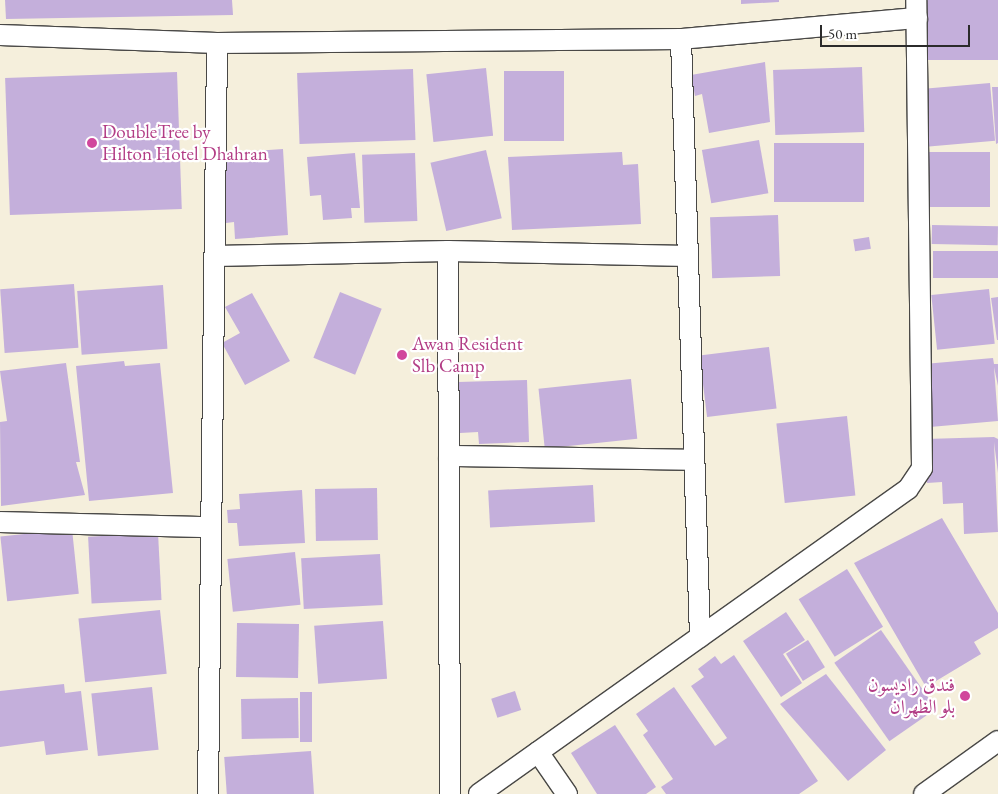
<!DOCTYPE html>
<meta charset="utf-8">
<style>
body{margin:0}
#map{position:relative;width:998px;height:794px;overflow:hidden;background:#f5efdc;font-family:"EB Garamond",Amiri,serif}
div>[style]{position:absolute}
.building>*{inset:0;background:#c4afdb;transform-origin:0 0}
.roads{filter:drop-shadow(1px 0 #494846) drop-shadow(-1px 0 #494846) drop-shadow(0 1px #494846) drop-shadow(0 -1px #494846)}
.street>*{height:20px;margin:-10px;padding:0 10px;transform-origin:10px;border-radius:10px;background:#fff}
.dots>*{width:14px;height:14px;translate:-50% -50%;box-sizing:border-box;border:2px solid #fff;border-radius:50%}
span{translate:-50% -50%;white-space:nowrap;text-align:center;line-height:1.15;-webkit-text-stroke:4.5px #fff;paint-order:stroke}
.hotel-label{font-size:19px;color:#b23c85}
.left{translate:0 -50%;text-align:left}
.right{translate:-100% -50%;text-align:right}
.scale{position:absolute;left:820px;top:25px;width:150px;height:22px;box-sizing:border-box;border:2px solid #2b2b2b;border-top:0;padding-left:6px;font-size:15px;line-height:18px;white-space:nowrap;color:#2b2b2b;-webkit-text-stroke:4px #fff;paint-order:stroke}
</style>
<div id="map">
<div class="building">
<i style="clip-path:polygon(5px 0,232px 0,233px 15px,6px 19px)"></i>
<i style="clip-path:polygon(741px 0,779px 0,779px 2px,741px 4px)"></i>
<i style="left:926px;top:0;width:72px;height:60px"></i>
<i style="clip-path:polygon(765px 62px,770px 122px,709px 133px,702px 94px,695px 96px,691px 75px)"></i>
<i style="left:862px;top:67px;width:65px;height:89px;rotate:88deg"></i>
<i style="left:486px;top:68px;width:68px;height:60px;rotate:84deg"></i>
<i style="left:413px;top:69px;width:71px;height:116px;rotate:88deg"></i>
<i style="left:504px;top:71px;width:60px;height:70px"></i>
<i style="left:177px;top:72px;width:137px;height:172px;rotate:88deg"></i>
<i style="left:990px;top:83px;width:58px;height:69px;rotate:85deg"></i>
<i style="clip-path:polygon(992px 87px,998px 87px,998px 143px,996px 144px)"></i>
<i style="left:759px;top:140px;width:54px;height:58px;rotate:80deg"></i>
<i style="left:774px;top:143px;width:90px;height:59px"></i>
<i style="clip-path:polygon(283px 149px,288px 235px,235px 239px,234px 222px,226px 223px,222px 153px)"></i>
<i style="left:486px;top:150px;width:70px;height:57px;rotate:77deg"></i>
<i style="clip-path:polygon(622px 152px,623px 165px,638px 164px,641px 224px,512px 230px,508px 157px)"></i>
<i style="left:990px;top:152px;width:55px;height:67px;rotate:90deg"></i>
<i style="clip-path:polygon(355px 153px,360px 208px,351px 208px,352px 218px,323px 220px,321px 195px,310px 196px,307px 157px)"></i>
<i style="left:415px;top:153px;width:68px;height:53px;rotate:88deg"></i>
<i style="left:778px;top:215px;width:61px;height:68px;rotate:88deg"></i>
<i style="left:932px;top:225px;width:66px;height:19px;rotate:1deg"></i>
<i style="left:869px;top:237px;width:12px;height:16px;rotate:81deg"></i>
<i style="left:998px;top:251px;width:27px;height:65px;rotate:90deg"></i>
<i style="left:74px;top:284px;width:64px;height:74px;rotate:86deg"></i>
<i style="left:163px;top:285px;width:64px;height:86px;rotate:86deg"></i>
<i style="left:989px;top:289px;width:55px;height:58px;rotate:84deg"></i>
<i style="left:340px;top:292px;width:45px;height:71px;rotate:22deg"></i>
<i style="clip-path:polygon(252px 293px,290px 361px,245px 385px,222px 343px,240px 333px,225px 307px)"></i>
<i style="clip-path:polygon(998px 297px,998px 340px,997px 340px,991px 298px)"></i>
<i style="left:769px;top:347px;width:62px;height:70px;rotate:83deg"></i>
<i style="clip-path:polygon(993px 358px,994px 364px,998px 364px,998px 386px,994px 367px,998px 421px,930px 427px,924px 364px)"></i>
<i style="clip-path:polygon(124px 361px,125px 366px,160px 363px,173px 493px,89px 501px,76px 366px)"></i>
<i style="clip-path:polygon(66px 363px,80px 462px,76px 462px,85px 495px,1px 506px,0 422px,7px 421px,0 371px)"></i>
<i style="left:631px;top:379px;width:60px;height:93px;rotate:84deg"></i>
<i style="clip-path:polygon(527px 380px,529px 442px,479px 444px,478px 432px,460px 433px,458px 382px)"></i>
<i style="left:847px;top:416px;width:80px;height:71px;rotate:84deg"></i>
<i style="clip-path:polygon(994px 437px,998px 439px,998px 473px,994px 442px,998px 532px,964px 534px,963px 503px,943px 504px,942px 482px,927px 483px,925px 439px)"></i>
<i style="left:593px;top:485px;width:37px;height:105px;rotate:87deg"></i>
<i style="left:377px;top:488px;width:52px;height:62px;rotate:89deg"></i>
<i style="clip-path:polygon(302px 490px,305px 543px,239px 546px,237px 523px,228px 523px,227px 510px,240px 509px,239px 494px)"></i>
<i style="clip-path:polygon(942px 518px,998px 613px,998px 628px,974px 642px,981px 654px,926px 687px,854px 563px)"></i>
<i style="left:72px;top:529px;width:65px;height:72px;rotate:84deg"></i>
<i style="left:158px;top:533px;width:67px;height:70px;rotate:87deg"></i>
<i style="left:295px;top:552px;width:53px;height:68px;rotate:84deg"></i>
<i style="left:380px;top:554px;width:51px;height:79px;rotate:87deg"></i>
<i style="left:847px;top:569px;width:68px;height:57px;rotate:58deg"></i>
<i style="left:160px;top:610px;width:64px;height:82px;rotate:84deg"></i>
<i style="clip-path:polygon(786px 612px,805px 640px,783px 654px,802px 683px,781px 697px,743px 641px)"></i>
<i style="left:383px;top:621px;width:58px;height:69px;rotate:86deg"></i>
<i style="left:237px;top:623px;width:62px;height:54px;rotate:1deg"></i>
<i style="left:881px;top:630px;width:96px;height:57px;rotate:55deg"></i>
<i style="left:808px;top:640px;width:32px;height:26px;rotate:58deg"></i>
<i style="clip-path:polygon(734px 655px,818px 781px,799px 794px,666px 794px,661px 787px,673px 779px,643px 735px,648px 731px,636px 714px,674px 687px,715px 746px,727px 738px,691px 686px,704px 677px,698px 669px,715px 656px,721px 664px)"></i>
<i style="clip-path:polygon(826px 674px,886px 750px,848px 781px,780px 704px)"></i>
<i style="clip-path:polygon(64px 684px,65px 693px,81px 691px,88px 750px,46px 755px,44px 741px,0 747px,0 691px)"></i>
<i style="left:152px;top:687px;width:63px;height:61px;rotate:84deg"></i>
<i style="left:515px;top:691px;width:20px;height:25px;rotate:72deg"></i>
<i style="left:300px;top:692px;width:12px;height:50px"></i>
<i style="left:298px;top:698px;width:40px;height:57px;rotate:89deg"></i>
<i style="clip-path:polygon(615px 725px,656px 787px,646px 794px,597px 794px,571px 753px)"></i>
<i style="left:311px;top:751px;width:43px;height:87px;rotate:86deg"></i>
</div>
<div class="roads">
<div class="street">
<i style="left:0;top:35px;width:217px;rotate:2.1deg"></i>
<i style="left:217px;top:43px;width:464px;rotate:-0.5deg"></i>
<i style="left:681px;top:39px;width:237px;rotate:-5.1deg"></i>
<i style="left:681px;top:39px;width:598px;rotate:88.18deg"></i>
<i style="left:448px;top:251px;width:543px;rotate:89.79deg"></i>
<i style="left:215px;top:256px;width:233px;rotate:-1.2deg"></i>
<i style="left:448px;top:251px;width:240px;rotate:1.2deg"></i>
<i style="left:449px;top:456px;width:245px;rotate:0.9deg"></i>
<i style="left:0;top:522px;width:211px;rotate:1.4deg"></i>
<i style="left:538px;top:752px;width:51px;rotate:55.4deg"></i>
<i style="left:208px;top:794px;width:751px;rotate:-89.31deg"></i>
<i style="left:479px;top:794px;width:526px;rotate:-35.41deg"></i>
<i style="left:908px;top:489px;width:25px;rotate:-56deg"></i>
<i style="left:922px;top:468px;width:468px;rotate:-90.7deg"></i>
<i style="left:924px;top:794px;width:91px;rotate:-35.6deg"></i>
</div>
</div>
<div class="dots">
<i style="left:92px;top:143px;background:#d1479c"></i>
<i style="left:402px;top:355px;background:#d1479c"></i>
<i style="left:965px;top:696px;background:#d1479c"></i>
</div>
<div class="hotel-label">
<span class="left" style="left:102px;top:143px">DoubleTree by<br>Hilton Hotel Dhahran</span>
<span class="left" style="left:412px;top:355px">Awan Resident<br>Slb Camp</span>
<span class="right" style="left:955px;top:696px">فندق راديسون<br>بلو الظهران</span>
</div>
<div class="scale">50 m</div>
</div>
